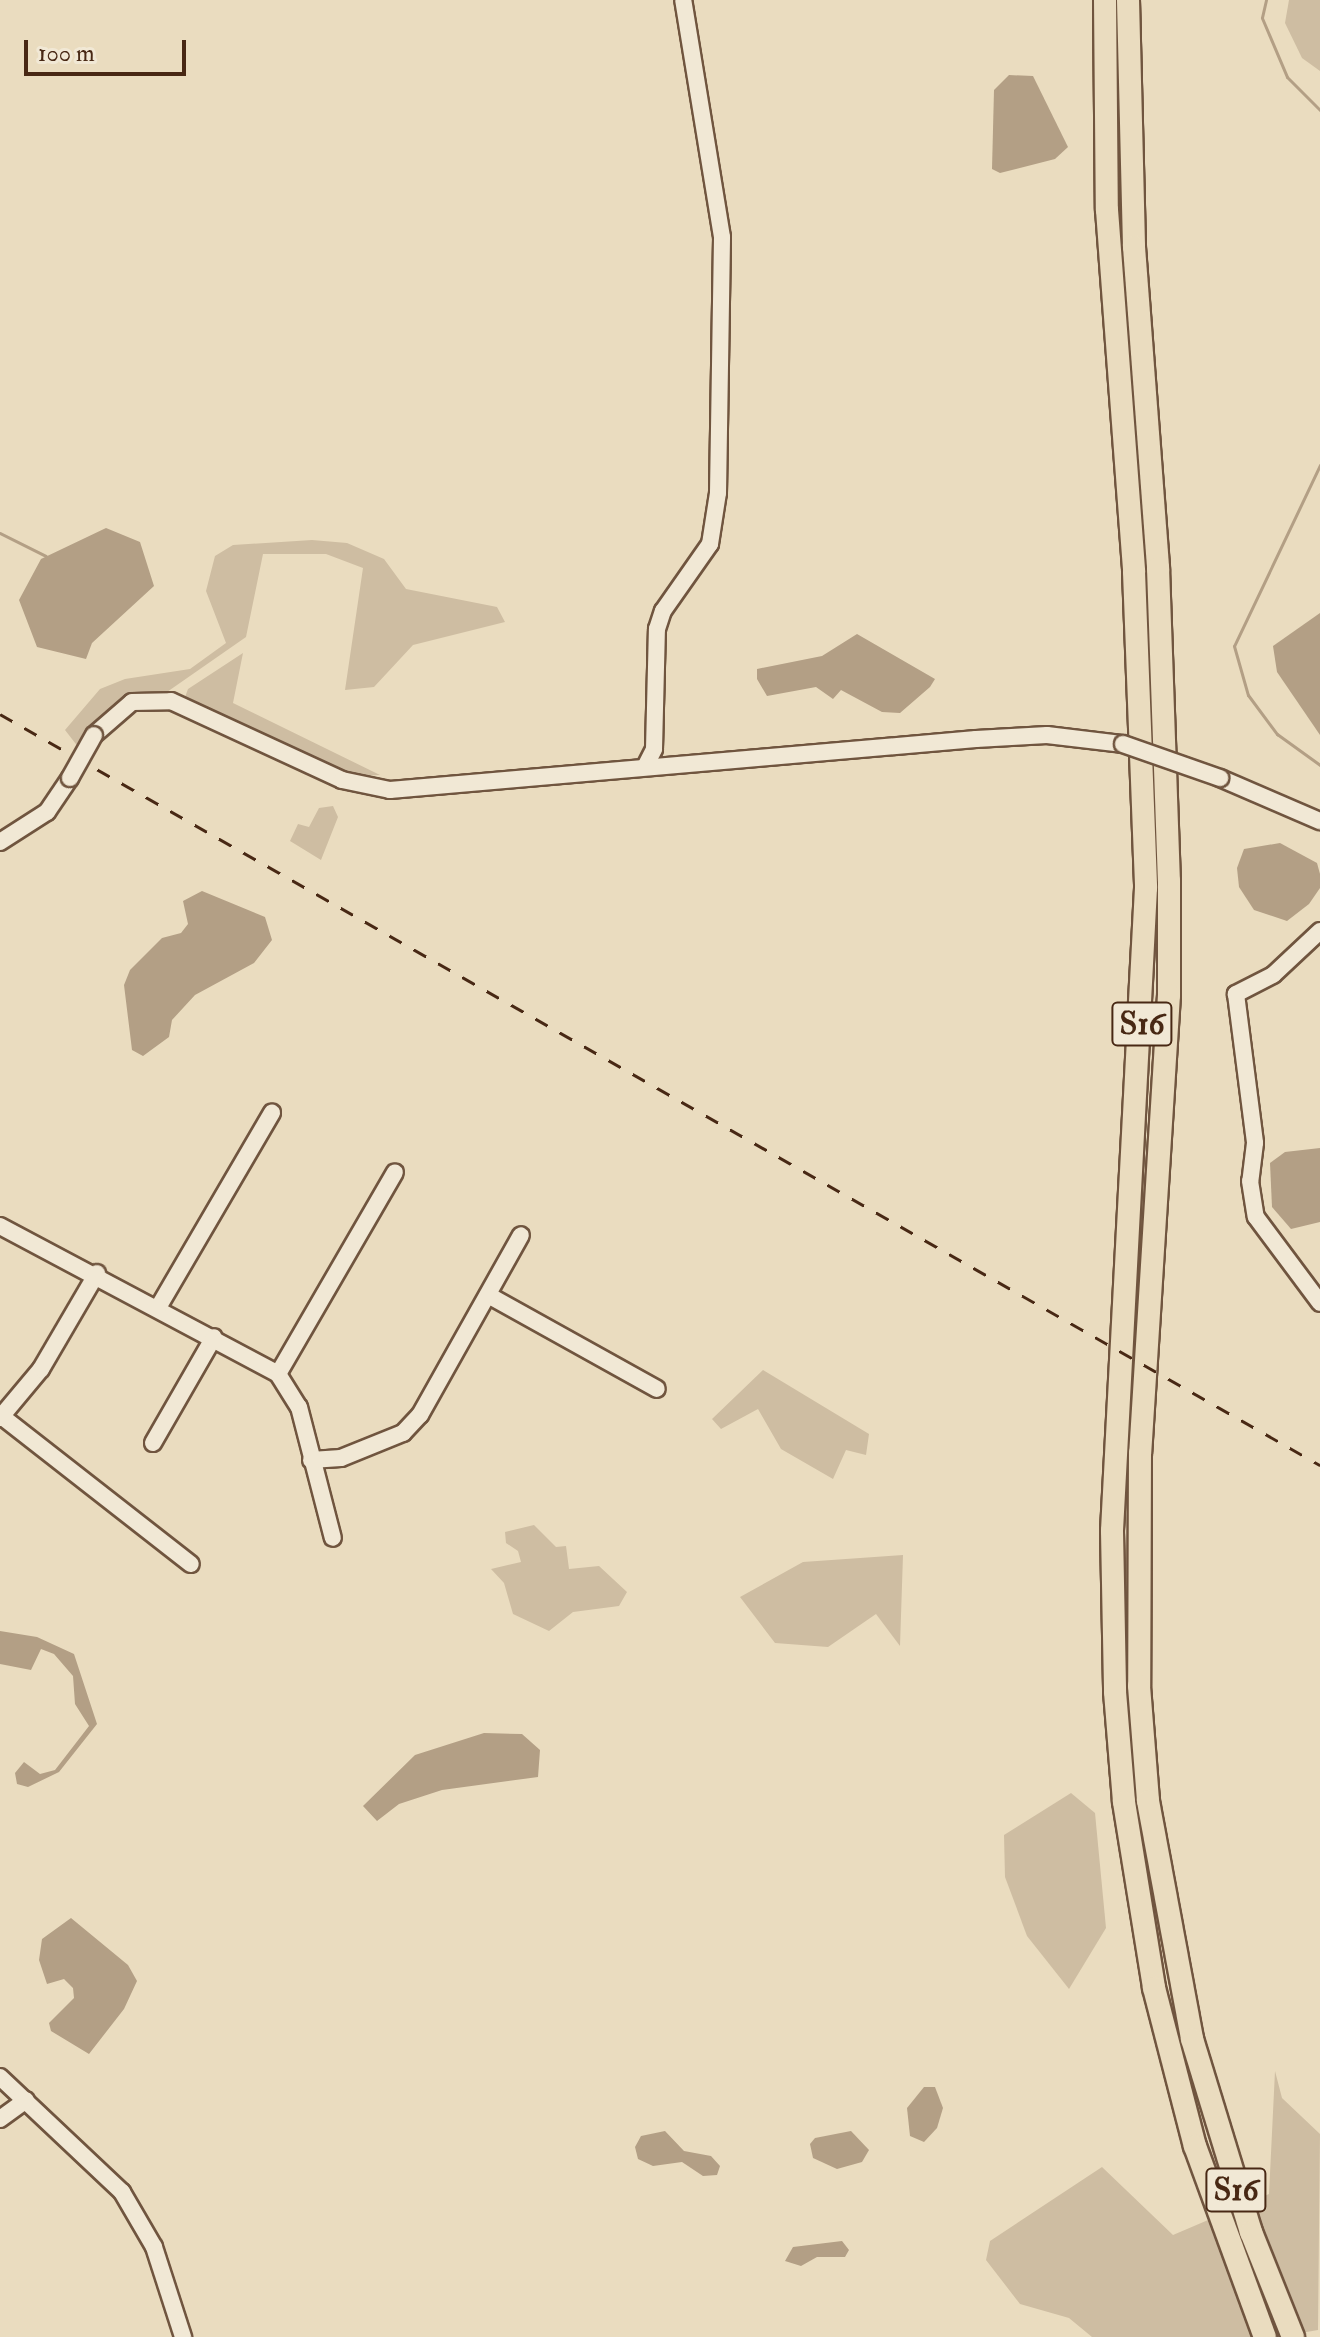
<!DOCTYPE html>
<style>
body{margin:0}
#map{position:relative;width:1320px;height:2337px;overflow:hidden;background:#eadcbf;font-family:"IM FELL Double Pica",serif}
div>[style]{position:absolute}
.green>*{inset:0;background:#cebda2}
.water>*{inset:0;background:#b39f85}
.stream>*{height:3px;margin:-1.5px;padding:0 1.5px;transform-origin:1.5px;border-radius:1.5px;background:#b39f85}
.roads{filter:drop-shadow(2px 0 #70553f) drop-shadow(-2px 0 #70553f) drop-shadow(0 2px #70553f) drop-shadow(0 -2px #70553f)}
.minor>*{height:16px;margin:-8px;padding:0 8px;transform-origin:8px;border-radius:8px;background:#f1e8d5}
.highway>*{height:22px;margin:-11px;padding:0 11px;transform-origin:11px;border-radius:11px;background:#eadcbf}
.rail>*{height:3px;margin-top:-1.5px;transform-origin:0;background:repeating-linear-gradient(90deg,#482814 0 14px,transparent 0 28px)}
.bridges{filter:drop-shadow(2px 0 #70553f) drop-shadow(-2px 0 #70553f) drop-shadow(0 2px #70553f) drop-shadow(0 -2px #70553f)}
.minor-bridge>*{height:16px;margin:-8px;padding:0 8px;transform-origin:8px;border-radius:8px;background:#f1e8d5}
span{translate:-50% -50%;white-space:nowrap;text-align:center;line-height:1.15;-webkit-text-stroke:6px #f1e8d5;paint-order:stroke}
.shield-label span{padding:2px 6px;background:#f1e8d5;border:2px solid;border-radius:6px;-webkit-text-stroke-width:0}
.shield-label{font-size:32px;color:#482814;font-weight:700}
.scale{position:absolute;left:24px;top:40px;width:162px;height:36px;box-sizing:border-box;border:4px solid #482814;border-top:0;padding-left:10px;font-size:24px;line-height:28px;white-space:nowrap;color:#482814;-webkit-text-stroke:6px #f1e8d5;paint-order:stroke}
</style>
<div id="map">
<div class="green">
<i style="clip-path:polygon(1289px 0,1320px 0,1320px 71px,1302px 58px,1285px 23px)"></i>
<i style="clip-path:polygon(312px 540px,347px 543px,384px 559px,406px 589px,497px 607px,505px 622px,413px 645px,374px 687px,345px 690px,363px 568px,326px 554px,263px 554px,246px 637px,167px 692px,117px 703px,79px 748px,65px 730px,100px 689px,125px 679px,190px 669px,226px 643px,206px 591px,215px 556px,233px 545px)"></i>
<i style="clip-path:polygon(243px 653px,233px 703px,380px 775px,351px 776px,184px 700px,188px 689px)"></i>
<i style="clip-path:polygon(333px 806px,338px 817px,321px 860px,290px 841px,298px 824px,309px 827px,319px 808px)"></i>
<i style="clip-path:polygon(763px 1370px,869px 1434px,866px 1455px,846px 1450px,833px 1479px,781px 1449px,758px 1409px,721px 1429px,712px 1419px)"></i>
<i style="clip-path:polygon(534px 1525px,556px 1547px,566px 1546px,569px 1569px,599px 1566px,627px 1592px,619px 1606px,573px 1612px,549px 1631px,513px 1614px,504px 1583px,491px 1569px,521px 1562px,518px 1551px,506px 1543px,505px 1532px)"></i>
<i style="clip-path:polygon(903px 1555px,900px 1646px,876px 1614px,828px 1647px,775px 1643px,740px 1597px,803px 1562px)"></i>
<i style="clip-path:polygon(1071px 1793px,1095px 1813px,1106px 1928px,1069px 1989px,1027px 1936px,1005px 1877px,1004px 1835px)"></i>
<i style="clip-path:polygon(1275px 2071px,1282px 2098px,1320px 2134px,1318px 2330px,1278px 2337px,1092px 2337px,1069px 2318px,1020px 2304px,986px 2260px,990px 2241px,1102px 2167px,1173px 2235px,1269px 2194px)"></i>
</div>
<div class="water">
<i style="clip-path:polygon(1009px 75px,1033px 76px,1068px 147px,1055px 159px,1000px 173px,992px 169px,994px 90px)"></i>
<i style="clip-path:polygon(106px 528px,140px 542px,154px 586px,92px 643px,86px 659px,37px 647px,19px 600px,41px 559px)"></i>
<i style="clip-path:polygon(1320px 613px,1320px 735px,1277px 672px,1273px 646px)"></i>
<i style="clip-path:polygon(857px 634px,935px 679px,930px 687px,900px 713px,882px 712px,841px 690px,833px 699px,816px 687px,767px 696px,757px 679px,757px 669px,822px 656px)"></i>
<i style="clip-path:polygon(1280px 843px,1317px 863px,1320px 874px,1320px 888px,1309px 904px,1287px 921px,1254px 910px,1239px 887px,1237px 868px,1244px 849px)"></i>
<i style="clip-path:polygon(202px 891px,265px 917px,272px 940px,254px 963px,195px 995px,172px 1020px,169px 1037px,143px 1056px,132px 1050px,124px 985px,130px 970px,162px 938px,181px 933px,188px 924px,183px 901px)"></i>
<i style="clip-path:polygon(1320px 1148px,1320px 1222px,1291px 1229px,1272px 1207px,1270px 1163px,1285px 1152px)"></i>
<i style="clip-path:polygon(0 1631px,37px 1637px,74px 1654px,97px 1724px,59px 1772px,28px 1787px,17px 1784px,15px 1773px,24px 1762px,40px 1774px,55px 1770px,89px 1726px,75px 1704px,73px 1676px,54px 1654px,41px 1649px,31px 1670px,0 1664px)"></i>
<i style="clip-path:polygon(484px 1733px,522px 1734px,540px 1750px,538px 1777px,442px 1790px,399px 1804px,377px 1821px,363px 1806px,415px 1755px)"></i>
<i style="clip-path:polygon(71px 1918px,128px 1965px,137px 1981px,124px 2009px,89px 2054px,51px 2031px,49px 2023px,74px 1998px,73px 1988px,64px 1979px,47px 1984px,39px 1960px,42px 1939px)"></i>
<i style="clip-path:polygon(924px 2087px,935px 2087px,943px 2108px,937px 2128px,924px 2142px,910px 2136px,907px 2108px)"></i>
<i style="clip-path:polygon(665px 2131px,684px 2151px,711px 2156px,720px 2166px,717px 2175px,703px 2176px,682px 2162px,653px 2166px,638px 2159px,635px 2147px,641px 2136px)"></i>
<i style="clip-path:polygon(851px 2131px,869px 2150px,862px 2162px,837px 2169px,813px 2158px,810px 2144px,815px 2138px)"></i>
<i style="clip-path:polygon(842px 2241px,849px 2250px,845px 2257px,817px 2257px,801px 2266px,785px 2261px,793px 2247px)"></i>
</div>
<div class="stream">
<i style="left:1266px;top:0;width:18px;rotate:103deg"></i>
<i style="left:1262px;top:18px;width:64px;rotate:67deg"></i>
<i style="left:1287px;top:77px;width:47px;rotate:45deg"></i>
<i style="left:1320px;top:465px;width:200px;rotate:115.4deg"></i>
<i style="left:1234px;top:646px;width:51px;rotate:74.1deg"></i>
<i style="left:1248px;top:695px;width:49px;rotate:53.4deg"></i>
<i style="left:1277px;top:734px;width:53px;rotate:35.8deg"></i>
<i style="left:0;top:533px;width:51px;rotate:26.6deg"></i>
</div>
<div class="roads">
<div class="minor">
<i style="left:94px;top:735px;width:50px;rotate:-41deg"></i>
<i style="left:132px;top:702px;width:39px;rotate:-1deg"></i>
<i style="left:171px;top:701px;width:188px;rotate:24.8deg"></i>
<i style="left:342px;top:780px;width:49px;rotate:11.8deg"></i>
<i style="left:390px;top:790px;width:588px;rotate:-4.97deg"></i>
<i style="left:976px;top:739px;width:71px;rotate:-3.2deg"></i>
<i style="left:1047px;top:735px;width:77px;rotate:6.8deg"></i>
<i style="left:645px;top:767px;width:20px;rotate:-63deg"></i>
<i style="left:654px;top:749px;width:120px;rotate:-88.6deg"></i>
<i style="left:657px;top:629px;width:19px;rotate:-72deg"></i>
<i style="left:663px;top:611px;width:82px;rotate:-55deg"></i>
<i style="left:710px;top:544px;width:52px;rotate:-81.1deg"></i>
<i style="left:718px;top:493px;width:256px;rotate:-89.1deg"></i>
<i style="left:722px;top:237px;width:240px;rotate:-99.3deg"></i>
<i style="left:1220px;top:778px;width:109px;rotate:23.3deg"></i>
<i style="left:0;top:842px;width:56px;rotate:-32.6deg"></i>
<i style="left:47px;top:812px;width:41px;rotate:-55.9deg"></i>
<i style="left:1320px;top:931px;width:64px;rotate:136.9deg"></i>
<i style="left:1273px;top:975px;width:42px;rotate:152.8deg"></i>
<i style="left:1236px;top:994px;width:150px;rotate:82.7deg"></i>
<i style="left:1255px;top:1143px;width:38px;rotate:97deg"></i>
<i style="left:1250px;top:1181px;width:36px;rotate:81deg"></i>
<i style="left:1256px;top:1217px;width:107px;rotate:53.3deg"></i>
<i style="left:0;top:1226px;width:315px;rotate:28deg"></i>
<i style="left:278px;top:1374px;width:39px;rotate:58deg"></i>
<i style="left:299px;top:1407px;width:135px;rotate:75.5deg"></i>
<i style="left:488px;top:1295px;width:193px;rotate:29.1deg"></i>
<i style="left:159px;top:1306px;width:224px;rotate:-59.7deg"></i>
<i style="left:278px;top:1374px;width:233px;rotate:-59.9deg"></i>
<i style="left:0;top:1415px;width:242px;rotate:38deg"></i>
<i style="left:0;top:1418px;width:64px;rotate:-50.1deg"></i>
<i style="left:41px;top:1369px;width:111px;rotate:-59.7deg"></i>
<i style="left:153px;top:1443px;width:122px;rotate:-60.1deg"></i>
<i style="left:311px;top:1460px;width:30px;rotate:-4deg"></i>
<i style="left:341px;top:1458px;width:67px;rotate:-22deg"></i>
<i style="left:403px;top:1433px;width:25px;rotate:-47deg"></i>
<i style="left:420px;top:1415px;width:206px;rotate:-60.7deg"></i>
<i style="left:0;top:2077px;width:168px;rotate:43.3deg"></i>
<i style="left:122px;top:2192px;width:64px;rotate:59.8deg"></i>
<i style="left:154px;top:2247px;width:95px;rotate:72.1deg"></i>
<i style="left:0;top:2119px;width:32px;rotate:-36deg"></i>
</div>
<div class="highway">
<i style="left:1105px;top:0;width:210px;rotate:89.5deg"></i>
<i style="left:1107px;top:210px;width:363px;rotate:85.7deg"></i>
<i style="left:1134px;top:572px;width:316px;rotate:87.8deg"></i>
<i style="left:1146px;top:888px;width:644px;rotate:93.03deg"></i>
<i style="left:1112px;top:1531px;width:161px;rotate:88.9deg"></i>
<i style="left:1115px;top:1692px;width:110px;rotate:85.3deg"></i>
<i style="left:1124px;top:1802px;width:188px;rotate:80.8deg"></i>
<i style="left:1154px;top:1988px;width:163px;rotate:75.5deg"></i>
<i style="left:1195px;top:2146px;width:203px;rotate:69.9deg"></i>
<i style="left:1128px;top:0;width:247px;rotate:88.6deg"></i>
<i style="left:1134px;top:247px;width:322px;rotate:85.7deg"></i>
<i style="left:1158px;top:568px;width:313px;rotate:88deg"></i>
<i style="left:1169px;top:881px;width:114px;rotate:90deg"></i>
<i style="left:1169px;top:995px;width:459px;rotate:93.6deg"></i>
<i style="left:1140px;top:1453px;width:233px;rotate:90.2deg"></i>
<i style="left:1139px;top:1686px;width:115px;rotate:85.5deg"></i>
<i style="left:1148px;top:1801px;width:242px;rotate:79.5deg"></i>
<i style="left:1192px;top:2039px;width:202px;rotate:73deg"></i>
<i style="left:1251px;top:2232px;width:113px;rotate:68.2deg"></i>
</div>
</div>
<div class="rail">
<i style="left:0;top:714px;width:1519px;rotate:29.64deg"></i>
</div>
<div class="bridges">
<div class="minor-bridge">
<i style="left:1123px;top:744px;width:103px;rotate:19.3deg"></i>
<i style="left:70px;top:778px;width:49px;rotate:-60.8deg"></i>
</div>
</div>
<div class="shield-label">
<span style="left:1142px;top:1024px">S16</span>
<span style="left:1236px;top:2190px">S16</span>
</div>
<div class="scale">100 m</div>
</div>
